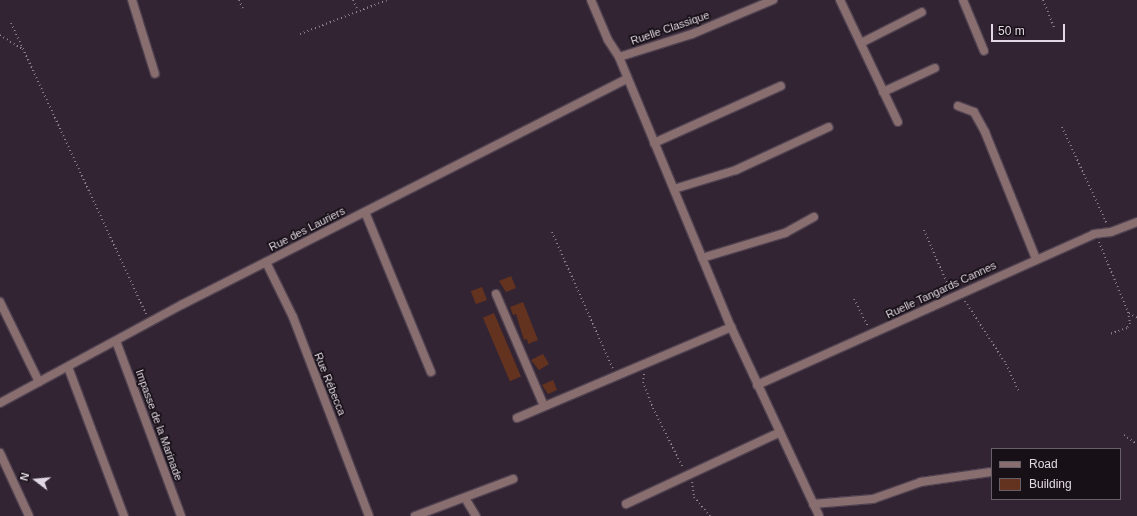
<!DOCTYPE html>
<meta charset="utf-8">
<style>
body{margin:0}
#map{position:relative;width:1137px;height:516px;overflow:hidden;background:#332434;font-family:Helvetica,sans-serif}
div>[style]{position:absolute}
.building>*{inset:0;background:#633320;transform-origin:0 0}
.path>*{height:2px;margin-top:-1px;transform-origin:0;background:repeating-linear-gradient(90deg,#8d818e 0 1px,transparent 0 4px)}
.roads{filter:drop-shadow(1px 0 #4f4150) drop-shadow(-1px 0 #4f4150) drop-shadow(0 1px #4f4150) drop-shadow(0 -1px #4f4150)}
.minor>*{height:8px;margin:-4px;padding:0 4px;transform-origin:4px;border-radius:4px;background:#896e70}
span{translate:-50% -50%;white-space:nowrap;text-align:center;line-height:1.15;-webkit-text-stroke:3.5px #171017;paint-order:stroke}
.street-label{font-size:11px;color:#e2d8e3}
.legend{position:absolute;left:991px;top:448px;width:130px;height:52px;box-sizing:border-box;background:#171017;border:1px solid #686069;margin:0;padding:5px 7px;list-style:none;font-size:12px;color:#e2d8e3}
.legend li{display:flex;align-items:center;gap:8px;height:20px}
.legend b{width:20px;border:1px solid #686069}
.north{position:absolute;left:16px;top:460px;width:40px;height:40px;-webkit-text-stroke:3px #171017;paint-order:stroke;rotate:286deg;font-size:11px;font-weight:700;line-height:16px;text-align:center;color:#e2d8e3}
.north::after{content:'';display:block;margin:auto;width:14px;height:18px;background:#e2d8e3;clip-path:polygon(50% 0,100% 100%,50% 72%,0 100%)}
.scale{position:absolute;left:991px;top:24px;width:74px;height:18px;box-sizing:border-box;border:2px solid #e2d8e3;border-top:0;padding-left:5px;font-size:12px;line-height:14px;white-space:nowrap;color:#e2d8e3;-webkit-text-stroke:3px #171017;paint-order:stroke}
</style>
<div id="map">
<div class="building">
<i style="clip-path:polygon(511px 276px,516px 288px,506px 292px,499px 281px)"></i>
<i style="left:482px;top:287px;width:14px;height:12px;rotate:69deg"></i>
<i style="clip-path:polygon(523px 302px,538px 340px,528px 344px,527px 339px,524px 340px,516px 314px,513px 315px,510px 307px)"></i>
<i style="left:494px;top:313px;width:69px;height:12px;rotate:67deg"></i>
<i style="clip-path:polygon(543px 354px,549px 364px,539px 370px,531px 360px)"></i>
<i style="clip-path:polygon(553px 380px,557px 390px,548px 394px,542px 385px)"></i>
</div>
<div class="path">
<i style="left:239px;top:0;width:12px;rotate:66deg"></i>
<i style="left:353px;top:0;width:12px;rotate:66deg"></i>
<i style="left:1043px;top:0;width:31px;rotate:68deg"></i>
<i style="left:11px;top:23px;width:321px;rotate:65.1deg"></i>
<i style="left:300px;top:34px;width:93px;rotate:-21.3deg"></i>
<i style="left:0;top:35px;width:26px;rotate:32deg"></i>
<i style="left:1062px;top:127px;width:107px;rotate:65.1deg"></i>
<i style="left:924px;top:230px;width:65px;rotate:66.6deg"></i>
<i style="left:552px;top:232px;width:150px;rotate:66deg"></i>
<i style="left:1099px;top:242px;width:76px;rotate:67.5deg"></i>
<i style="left:1128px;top:312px;width:11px;rotate:80deg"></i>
<i style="left:1130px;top:323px;width:6px;rotate:121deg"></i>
<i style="left:1127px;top:328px;width:18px;rotate:161deg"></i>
<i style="left:854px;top:299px;width:30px;rotate:63deg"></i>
<i style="left:965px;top:301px;width:75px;rotate:56.9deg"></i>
<i style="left:1006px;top:364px;width:29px;rotate:65deg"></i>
<i style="left:1129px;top:313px;width:9px;rotate:32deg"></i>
<i style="left:644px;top:374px;width:8px;rotate:97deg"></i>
<i style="left:643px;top:382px;width:28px;rotate:69deg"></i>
<i style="left:653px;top:408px;width:67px;rotate:63.4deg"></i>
<i style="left:1124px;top:435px;width:16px;rotate:35deg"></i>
<i style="left:692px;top:482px;width:15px;rotate:82deg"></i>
<i style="left:694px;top:497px;width:25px;rotate:50deg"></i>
</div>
<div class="roads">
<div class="minor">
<i style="left:132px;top:0;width:77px;rotate:72.7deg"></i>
<i style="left:591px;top:0;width:43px;rotate:67deg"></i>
<i style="left:608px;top:40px;width:20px;rotate:57deg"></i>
<i style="left:619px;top:57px;width:292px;rotate:67.5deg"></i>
<i style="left:731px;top:327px;width:208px;rotate:65deg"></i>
<i style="left:840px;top:0;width:135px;rotate:64.6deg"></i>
<i style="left:963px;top:0;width:55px;rotate:67.6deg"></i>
<i style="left:861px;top:43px;width:68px;rotate:-26.9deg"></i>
<i style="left:619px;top:57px;width:77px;rotate:-17.5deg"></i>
<i style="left:692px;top:34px;width:88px;rotate:-22.8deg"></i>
<i style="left:883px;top:92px;width:57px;rotate:-24.8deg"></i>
<i style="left:958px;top:106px;width:17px;rotate:21deg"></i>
<i style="left:974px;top:112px;width:23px;rotate:61deg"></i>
<i style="left:985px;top:132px;width:137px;rotate:68.1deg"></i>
<i style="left:654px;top:143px;width:139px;rotate:-24.2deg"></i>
<i style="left:674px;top:189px;width:65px;rotate:-17deg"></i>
<i style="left:736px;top:170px;width:102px;rotate:-24.8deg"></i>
<i style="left:365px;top:212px;width:173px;rotate:67.6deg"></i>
<i style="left:702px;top:258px;width:87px;rotate:-16.8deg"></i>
<i style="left:785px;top:233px;width:33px;rotate:-29deg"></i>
<i style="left:266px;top:262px;width:61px;rotate:63.9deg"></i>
<i style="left:293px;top:317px;width:213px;rotate:69.1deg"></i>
<i style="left:496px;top:294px;width:122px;rotate:66.8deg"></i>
<i style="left:0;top:302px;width:89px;rotate:64deg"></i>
<i style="left:116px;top:341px;width:187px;rotate:69.6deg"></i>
<i style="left:68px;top:367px;width:159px;rotate:69.4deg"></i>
<i style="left:757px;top:385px;width:369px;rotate:-24.1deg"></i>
<i style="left:1094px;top:234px;width:17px;rotate:-7deg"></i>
<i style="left:1111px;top:232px;width:28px;rotate:-21deg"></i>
<i style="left:0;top:403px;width:208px;rotate:-28.4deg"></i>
<i style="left:183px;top:304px;width:497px;rotate:-26.9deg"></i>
<i style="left:517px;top:418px;width:233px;rotate:-23deg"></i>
<i style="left:0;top:453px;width:69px;rotate:65.3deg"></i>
<i style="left:465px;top:498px;width:21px;rotate:59deg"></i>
<i style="left:626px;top:504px;width:168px;rotate:-25deg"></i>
<i style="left:813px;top:504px;width:60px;rotate:-4.8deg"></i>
<i style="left:873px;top:499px;width:51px;rotate:-19.5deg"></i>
<i style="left:921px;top:482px;width:70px;rotate:-8.2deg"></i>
<i style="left:415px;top:516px;width:105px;rotate:-20.7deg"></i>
</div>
</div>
<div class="street-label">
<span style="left:670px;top:28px;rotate:-19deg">Ruelle Classique</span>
<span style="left:307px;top:229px;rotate:-27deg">Rue des Lauriers</span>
<span style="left:941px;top:290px;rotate:-25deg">Ruelle Tangards Cannes</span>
<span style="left:330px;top:384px;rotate:68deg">Rue Rébecca</span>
<span style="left:159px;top:425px;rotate:70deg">Impasse de la Marinade</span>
</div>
<ul class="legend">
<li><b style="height:5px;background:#896e70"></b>Road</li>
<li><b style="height:11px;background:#633320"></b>Building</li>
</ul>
<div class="north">N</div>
<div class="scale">50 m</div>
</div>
